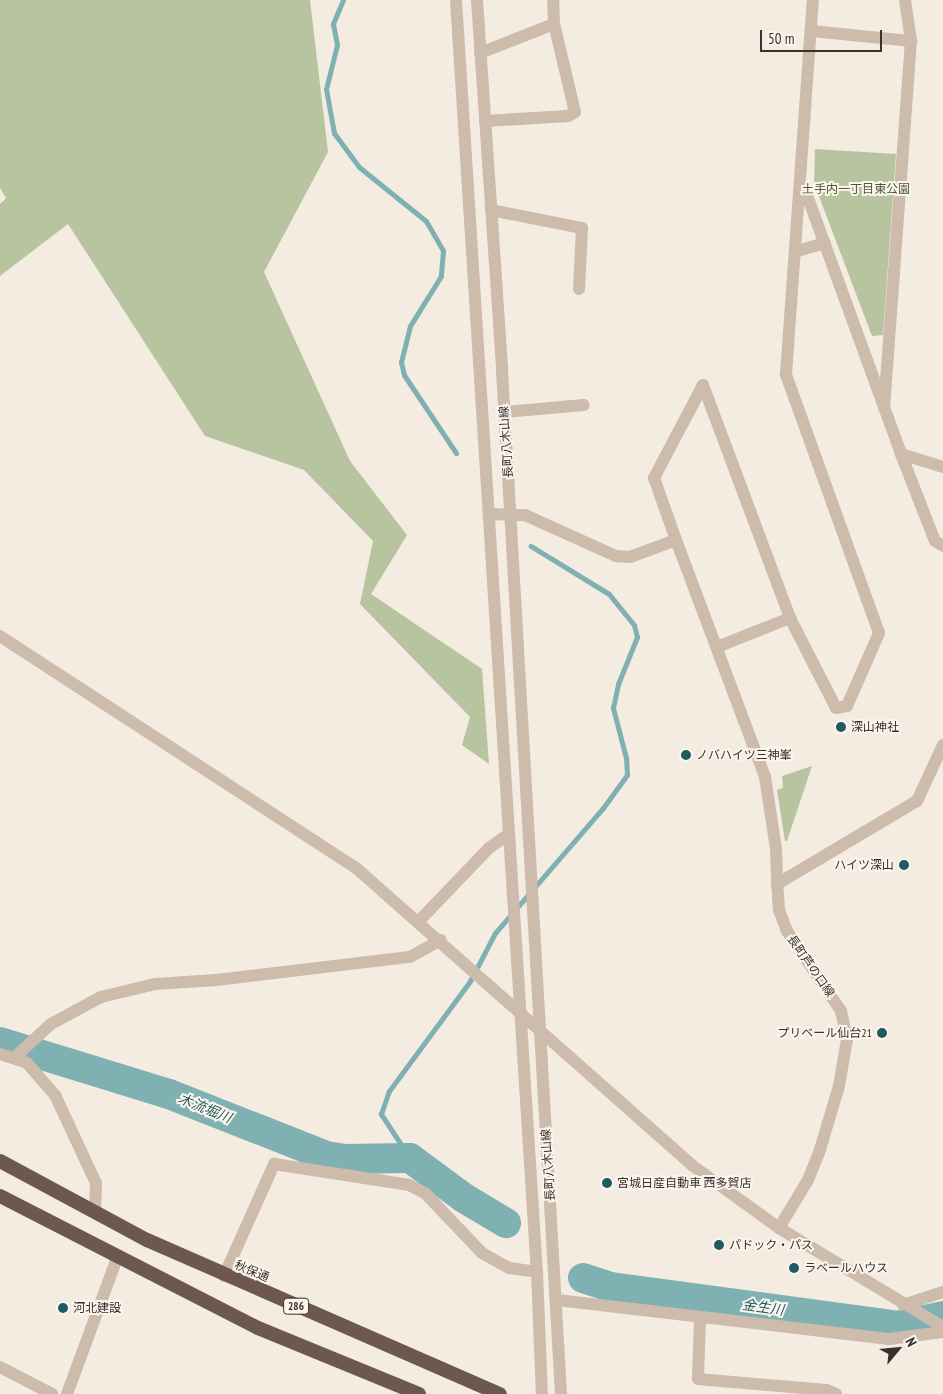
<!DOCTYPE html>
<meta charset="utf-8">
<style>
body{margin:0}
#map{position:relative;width:943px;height:1394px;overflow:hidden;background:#f4ebe1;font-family:"PT Sans Narrow","Noto Sans JP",sans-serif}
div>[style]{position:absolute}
.green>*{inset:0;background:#b8c4a0}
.stream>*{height:5px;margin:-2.5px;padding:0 2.5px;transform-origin:2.5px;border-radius:2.5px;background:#7fb0b2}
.river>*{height:30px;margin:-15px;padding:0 15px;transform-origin:15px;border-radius:15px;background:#7fb0b2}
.minor>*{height:12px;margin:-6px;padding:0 6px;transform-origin:6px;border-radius:6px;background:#cdbbac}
.tertiary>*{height:12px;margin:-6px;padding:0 6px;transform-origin:6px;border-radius:6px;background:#cdbbac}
.trunk>*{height:14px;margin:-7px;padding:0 7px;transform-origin:7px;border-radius:7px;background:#6c584f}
.dots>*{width:14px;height:14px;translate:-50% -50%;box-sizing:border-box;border:2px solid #fbf5ee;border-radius:50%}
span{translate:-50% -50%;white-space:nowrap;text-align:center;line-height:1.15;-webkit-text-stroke:4px #fbf5ee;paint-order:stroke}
.shield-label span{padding:1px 4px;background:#fbf5ee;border:1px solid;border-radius:4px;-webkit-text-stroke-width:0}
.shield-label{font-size:11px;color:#3b302b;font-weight:700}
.park-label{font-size:12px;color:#4a5a2e}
.street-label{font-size:12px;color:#3b302b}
.poi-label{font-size:12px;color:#3b302b}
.left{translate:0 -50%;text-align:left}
.right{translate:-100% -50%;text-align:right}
.water-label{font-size:14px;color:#1f5a5e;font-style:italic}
.north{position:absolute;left:873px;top:1324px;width:50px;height:50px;-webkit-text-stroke:4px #fbf5ee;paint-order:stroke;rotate:62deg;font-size:14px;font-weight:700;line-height:20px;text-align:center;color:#3b302b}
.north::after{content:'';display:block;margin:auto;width:18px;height:22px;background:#3b302b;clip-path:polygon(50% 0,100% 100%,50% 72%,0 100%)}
.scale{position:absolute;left:760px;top:30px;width:122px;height:22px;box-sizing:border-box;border:2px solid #3b302b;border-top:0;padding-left:6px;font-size:15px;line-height:18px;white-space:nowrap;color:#3b302b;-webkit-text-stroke:4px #fbf5ee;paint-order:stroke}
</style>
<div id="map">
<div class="green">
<i style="clip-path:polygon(0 0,310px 0,328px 152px,264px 272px,350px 461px,407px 535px,371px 594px,482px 669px,489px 764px,462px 745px,470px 717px,360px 604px,373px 541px,304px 470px,205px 436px,68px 224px,0 276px,0 204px,6px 198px,0 188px)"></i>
<i style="clip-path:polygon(815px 149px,896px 154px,883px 335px,872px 336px,814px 183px)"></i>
<i style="clip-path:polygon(812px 766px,787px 841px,785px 841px,777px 790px,783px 788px,782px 776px)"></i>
</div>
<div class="stream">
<i style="left:343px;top:0;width:26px;rotate:113deg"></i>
<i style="left:333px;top:24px;width:21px;rotate:79deg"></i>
<i style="left:337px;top:45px;width:45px;rotate:104deg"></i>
<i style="left:326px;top:89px;width:45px;rotate:79.7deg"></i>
<i style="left:334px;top:133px;width:42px;rotate:53.7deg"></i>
<i style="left:359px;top:167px;width:86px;rotate:38.9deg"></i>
<i style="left:426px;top:221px;width:34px;rotate:60deg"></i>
<i style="left:443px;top:251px;width:25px;rotate:95deg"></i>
<i style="left:441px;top:276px;width:59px;rotate:121.8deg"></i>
<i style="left:410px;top:326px;width:37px;rotate:104deg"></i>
<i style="left:401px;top:362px;width:13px;rotate:77deg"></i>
<i style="left:404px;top:375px;width:94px;rotate:56.3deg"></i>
<i style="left:410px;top:1158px;width:53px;rotate:-123.4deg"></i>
<i style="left:381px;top:1114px;width:24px;rotate:-71deg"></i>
<i style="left:389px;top:1091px;width:137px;rotate:-53.6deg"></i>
<i style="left:470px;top:981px;width:54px;rotate:-62.5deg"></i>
<i style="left:495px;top:933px;width:165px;rotate:-49.2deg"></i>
<i style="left:603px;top:808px;width:41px;rotate:-54deg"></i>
<i style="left:627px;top:775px;width:17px;rotate:-93deg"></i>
<i style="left:626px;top:758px;width:52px;rotate:-104.6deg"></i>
<i style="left:613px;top:708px;width:25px;rotate:-78deg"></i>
<i style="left:618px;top:684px;width:51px;rotate:-68deg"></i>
<i style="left:637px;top:637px;width:12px;rotate:-104deg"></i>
<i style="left:634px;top:625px;width:40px;rotate:-129deg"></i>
<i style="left:609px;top:594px;width:92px;rotate:-148.4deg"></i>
</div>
<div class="river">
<i style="left:0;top:1042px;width:177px;rotate:17.1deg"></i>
<i style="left:169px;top:1094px;width:169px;rotate:21.5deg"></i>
<i style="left:326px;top:1156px;width:18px;rotate:9deg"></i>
<i style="left:344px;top:1159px;width:66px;rotate:-0.9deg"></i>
<i style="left:410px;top:1158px;width:67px;rotate:36.5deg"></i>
<i style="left:464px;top:1198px;width:49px;rotate:30.8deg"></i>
<i style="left:583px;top:1278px;width:29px;rotate:18deg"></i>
<i style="left:611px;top:1287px;width:290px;rotate:7.7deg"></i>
<i style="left:898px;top:1326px;width:46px;rotate:-12.5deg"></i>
</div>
<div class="minor">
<i style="left:812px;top:31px;width:100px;rotate:5.8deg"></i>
<i style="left:480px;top:53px;width:79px;rotate:-21.4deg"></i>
<i style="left:554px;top:24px;width:24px;rotate:-92deg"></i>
<i style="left:485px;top:121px;width:83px;rotate:-3.4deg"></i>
<i style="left:568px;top:116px;width:8px;rotate:-30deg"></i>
<i style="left:575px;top:112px;width:90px;rotate:-103.4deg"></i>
<i style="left:804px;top:187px;width:284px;rotate:70deg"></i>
<i style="left:901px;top:454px;width:93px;rotate:68.7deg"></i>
<i style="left:935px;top:541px;width:9px;rotate:32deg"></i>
<i style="left:491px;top:210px;width:93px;rotate:11.2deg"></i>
<i style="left:582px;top:228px;width:61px;rotate:92.8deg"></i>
<i style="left:797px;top:251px;width:29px;rotate:-16deg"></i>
<i style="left:884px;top:408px;width:368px;rotate:-85.8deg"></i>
<i style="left:911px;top:41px;width:41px;rotate:-98.3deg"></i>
<i style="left:504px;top:412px;width:80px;rotate:-5deg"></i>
<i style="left:901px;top:454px;width:44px;rotate:17.2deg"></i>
<i style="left:489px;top:514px;width:36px;rotate:2deg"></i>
<i style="left:525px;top:515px;width:100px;rotate:24.3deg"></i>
<i style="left:616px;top:556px;width:14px;rotate:4deg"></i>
<i style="left:630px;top:557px;width:49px;rotate:-20.3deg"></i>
<i style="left:676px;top:540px;width:253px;rotate:69.4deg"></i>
<i style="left:765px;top:777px;width:73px;rotate:81.3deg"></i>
<i style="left:776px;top:849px;width:35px;rotate:88deg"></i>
<i style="left:676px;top:540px;width:66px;rotate:-109.5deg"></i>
<i style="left:654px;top:478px;width:105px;rotate:-62.2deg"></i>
<i style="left:703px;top:385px;width:249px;rotate:69.5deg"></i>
<i style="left:790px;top:618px;width:101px;rotate:62.9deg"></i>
<i style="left:836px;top:708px;width:11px;rotate:-10deg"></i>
<i style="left:847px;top:706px;width:80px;rotate:-66.3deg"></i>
<i style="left:879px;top:633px;width:275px;rotate:-109.8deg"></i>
<i style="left:786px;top:374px;width:375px;rotate:-85.9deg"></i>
<i style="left:717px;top:647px;width:79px;rotate:-21.7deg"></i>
<i style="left:419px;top:921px;width:101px;rotate:-46.2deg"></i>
<i style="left:489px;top:848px;width:24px;rotate:-35deg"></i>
<i style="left:0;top:1054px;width:28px;rotate:18deg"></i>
<i style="left:27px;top:1063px;width:43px;rotate:48.8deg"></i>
<i style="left:55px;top:1095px;width:97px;rotate:65deg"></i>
<i style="left:96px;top:1183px;width:29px;rotate:92deg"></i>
<i style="left:14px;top:1058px;width:50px;rotate:-42.6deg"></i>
<i style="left:51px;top:1024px;width:57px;rotate:-28.4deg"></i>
<i style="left:101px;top:997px;width:56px;rotate:-13.5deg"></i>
<i style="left:155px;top:984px;width:61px;rotate:-3.8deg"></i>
<i style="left:216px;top:980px;width:195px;rotate:-6.8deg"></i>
<i style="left:410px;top:957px;width:35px;rotate:-29deg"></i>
<i style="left:779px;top:1228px;width:56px;rotate:-58.9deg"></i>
<i style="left:808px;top:1180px;width:29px;rotate:-68deg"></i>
<i style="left:819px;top:1153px;width:70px;rotate:-73.4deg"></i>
<i style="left:839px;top:1086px;width:48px;rotate:-80.3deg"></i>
<i style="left:847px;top:1039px;width:29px;rotate:-102deg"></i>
<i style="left:841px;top:1011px;width:97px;rotate:-124deg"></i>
<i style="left:787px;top:931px;width:22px;rotate:-111deg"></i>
<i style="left:779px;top:910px;width:26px;rotate:-94deg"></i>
<i style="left:777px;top:884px;width:163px;rotate:-30.7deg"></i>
<i style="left:917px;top:801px;width:62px;rotate:-65.1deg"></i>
<i style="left:224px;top:1276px;width:123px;rotate:-65.9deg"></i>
<i style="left:274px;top:1164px;width:137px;rotate:8.8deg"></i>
<i style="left:409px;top:1185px;width:18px;rotate:27deg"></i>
<i style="left:425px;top:1193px;width:83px;rotate:46.5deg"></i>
<i style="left:482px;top:1253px;width:31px;rotate:29deg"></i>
<i style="left:509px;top:1268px;width:28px;rotate:8deg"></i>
<i style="left:557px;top:1300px;width:334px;rotate:6.7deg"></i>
<i style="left:889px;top:1339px;width:54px;rotate:-7.4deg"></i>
<i style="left:903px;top:1305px;width:42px;rotate:-18deg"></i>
<i style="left:700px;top:1318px;width:61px;rotate:91.9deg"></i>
<i style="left:698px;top:1379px;width:129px;rotate:4.9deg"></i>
<i style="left:827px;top:1390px;width:10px;rotate:24deg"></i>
<i style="left:0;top:1367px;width:59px;rotate:27.4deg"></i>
<i style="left:67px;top:1394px;width:145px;rotate:-69.8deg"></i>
</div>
<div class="tertiary">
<i style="left:456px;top:0;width:1275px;rotate:86.36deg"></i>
<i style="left:537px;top:1272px;width:122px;rotate:87.7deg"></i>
<i style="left:477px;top:0;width:372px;rotate:86.1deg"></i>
<i style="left:502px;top:371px;width:1025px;rotate:86.7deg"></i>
<i style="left:0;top:636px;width:424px;rotate:33.1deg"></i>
<i style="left:355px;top:867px;width:451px;rotate:41.5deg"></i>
<i style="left:693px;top:1166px;width:106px;rotate:35.8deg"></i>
<i style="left:779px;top:1228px;width:192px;rotate:31.1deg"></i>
</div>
<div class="trunk">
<i style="left:0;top:1161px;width:167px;rotate:28.3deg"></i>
<i style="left:147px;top:1240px;width:385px;rotate:23.6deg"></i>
<i style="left:0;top:1196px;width:290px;rotate:27.1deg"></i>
<i style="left:258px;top:1328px;width:174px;rotate:22.3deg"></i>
</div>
<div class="dots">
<i style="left:841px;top:727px;background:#1f5a5e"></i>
<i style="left:686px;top:755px;background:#1f5a5e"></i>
<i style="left:904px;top:865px;background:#1f5a5e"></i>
<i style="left:882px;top:1033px;background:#1f5a5e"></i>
<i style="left:607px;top:1183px;background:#1f5a5e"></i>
<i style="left:719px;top:1245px;background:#1f5a5e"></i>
<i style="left:794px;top:1268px;background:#1f5a5e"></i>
<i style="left:63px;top:1308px;background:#1f5a5e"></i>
</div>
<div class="shield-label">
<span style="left:296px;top:1306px">286</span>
</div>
<div class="park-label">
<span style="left:856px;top:189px">土手内一丁目東公園</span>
</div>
<div class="street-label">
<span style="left:506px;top:442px;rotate:-94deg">長町八木山線</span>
<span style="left:811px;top:966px;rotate:55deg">長町芦の口線</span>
<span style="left:548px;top:1165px;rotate:-94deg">長町八木山線</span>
<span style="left:252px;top:1271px;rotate:23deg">秋保通</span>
</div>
<div class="poi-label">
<span class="left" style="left:851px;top:727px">深山神社</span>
<span class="left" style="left:696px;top:755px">ノバハイツ三神峯</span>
<span class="right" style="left:894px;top:865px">ハイツ深山</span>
<span class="right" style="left:872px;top:1033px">プリベール仙台21</span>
<span class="left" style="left:617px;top:1183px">宮城日産自動車 西多賀店</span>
<span class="left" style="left:729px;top:1245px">パドック・パス</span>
<span class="left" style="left:804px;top:1268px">ラベールハウス</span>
<span class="left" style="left:73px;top:1308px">河北建設</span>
</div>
<div class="water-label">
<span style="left:205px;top:1108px;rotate:22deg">木流堀川</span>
<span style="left:763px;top:1307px;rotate:8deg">金生川</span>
</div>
<div class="north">N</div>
<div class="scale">50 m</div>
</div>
